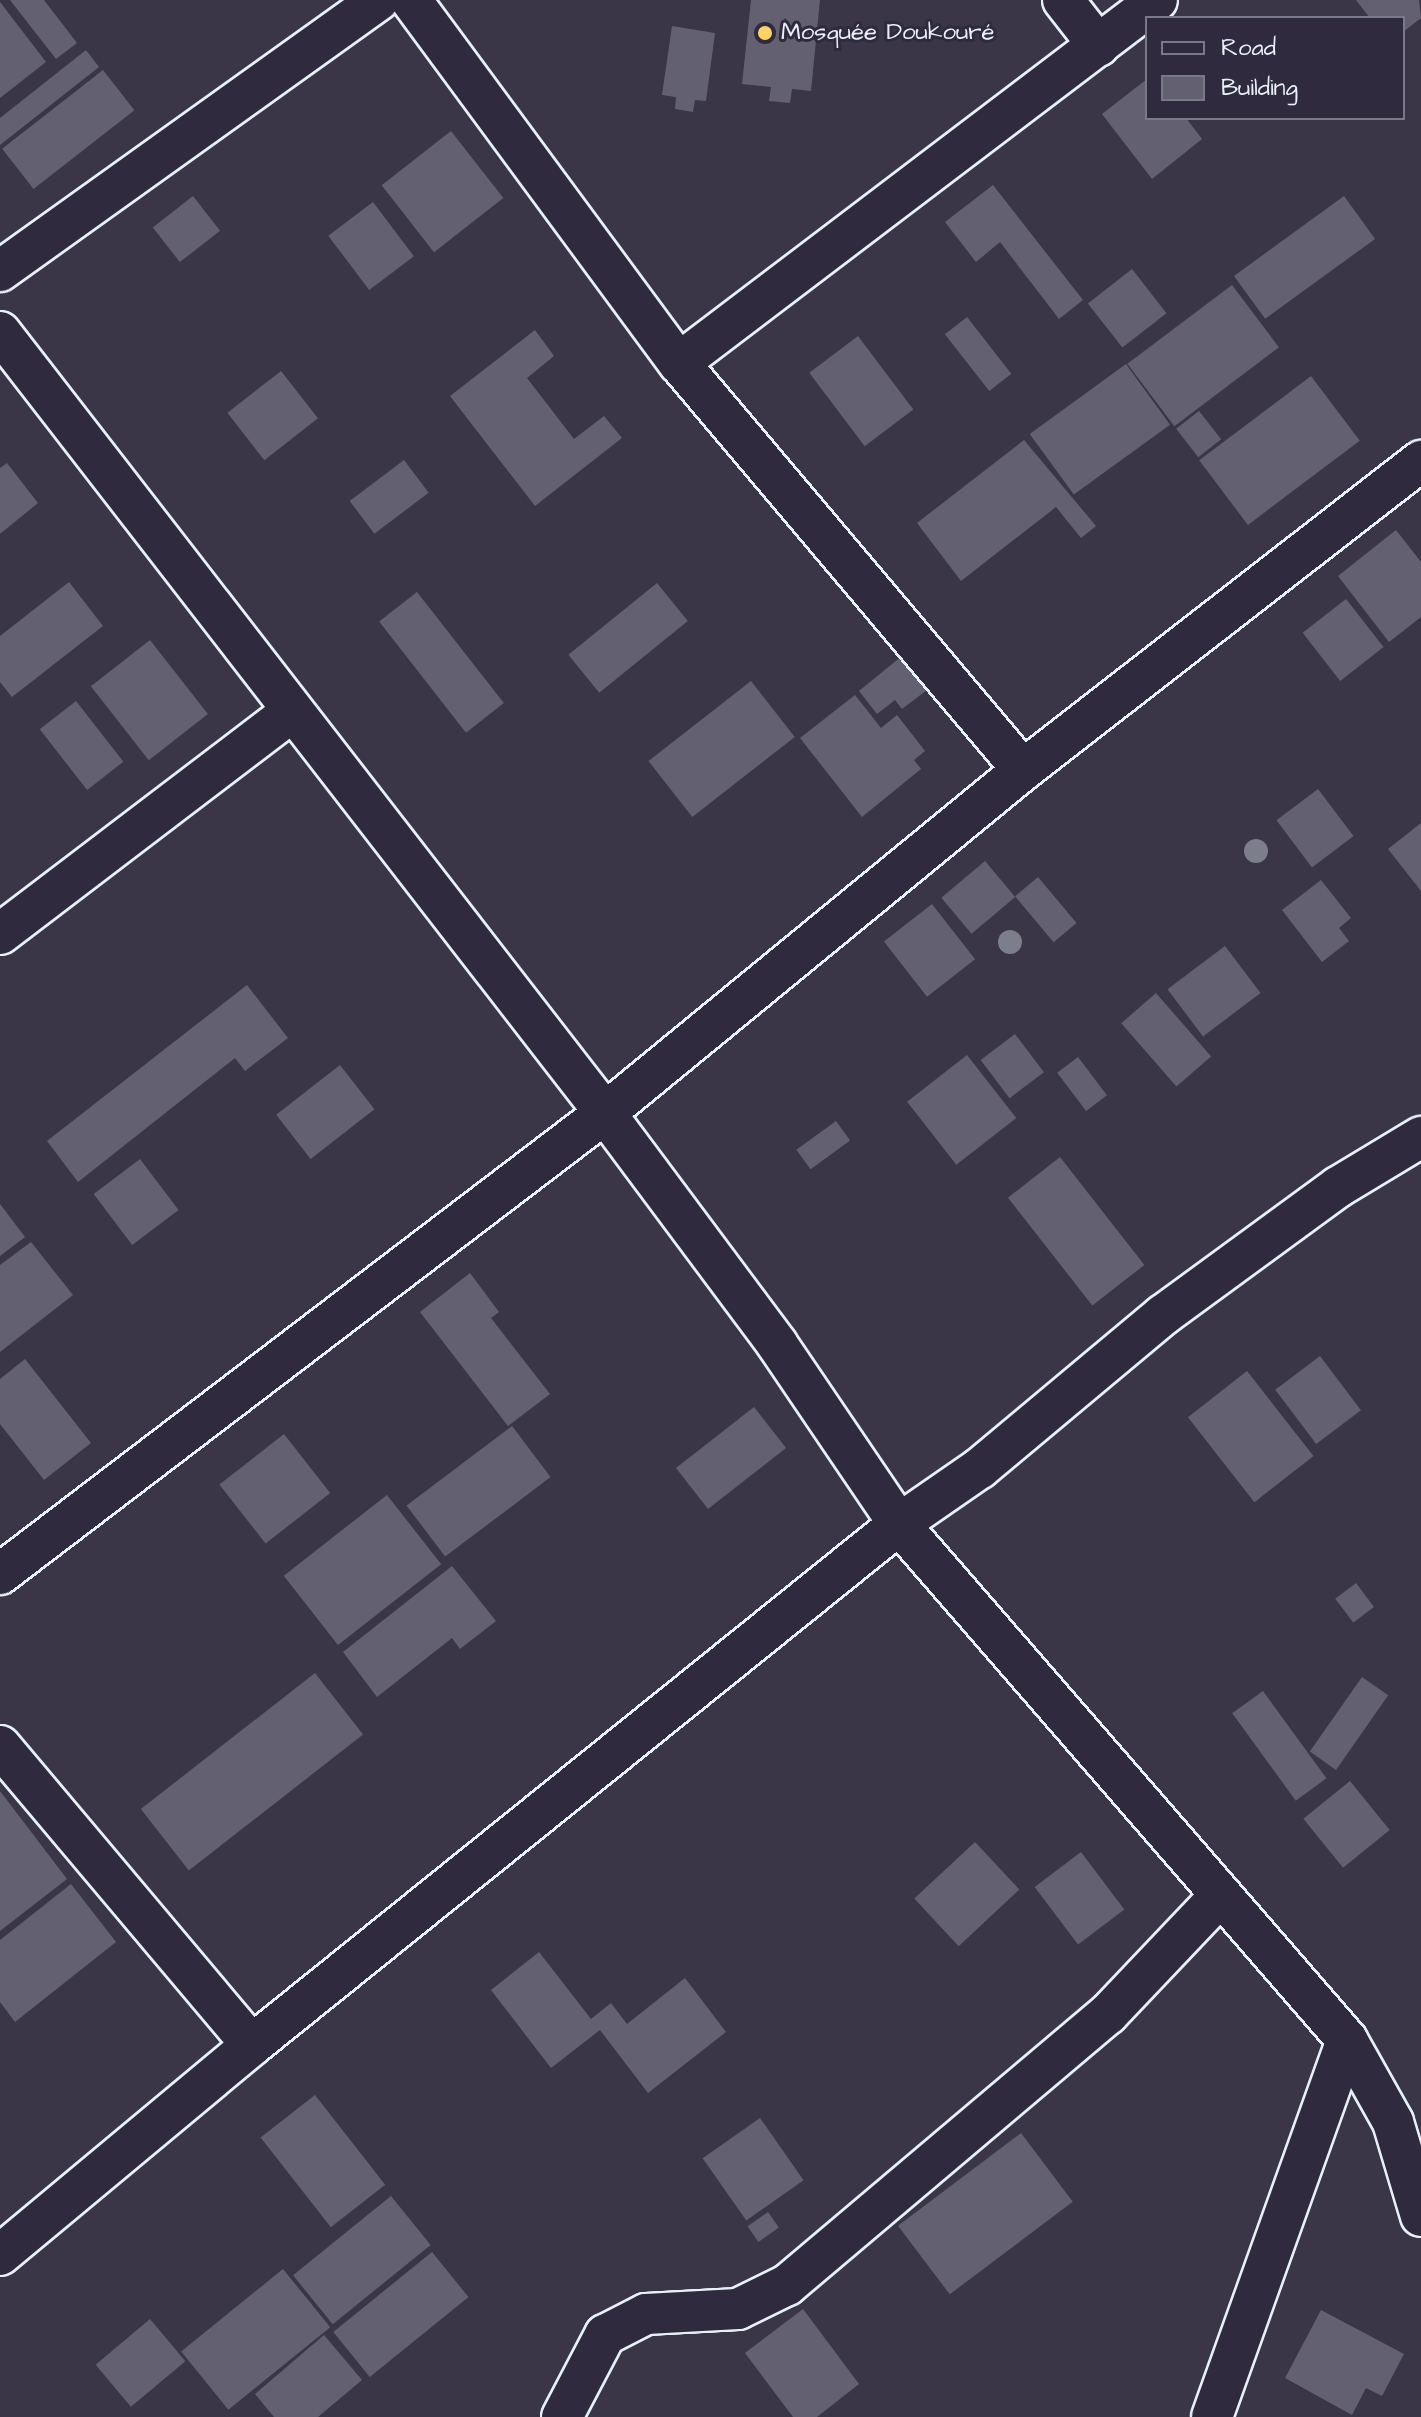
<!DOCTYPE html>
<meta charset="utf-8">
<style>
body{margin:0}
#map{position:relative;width:1421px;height:2417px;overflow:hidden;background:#3a3648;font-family:"Architects Daughter",sans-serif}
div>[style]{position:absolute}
.building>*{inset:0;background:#636171;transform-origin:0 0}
.roads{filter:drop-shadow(2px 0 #e8f1f8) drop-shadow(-2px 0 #e8f1f8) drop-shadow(0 2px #e8f1f8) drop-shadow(0 -2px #e8f1f8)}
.minor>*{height:40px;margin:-20px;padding:0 20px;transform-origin:20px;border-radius:20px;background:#2f2a3d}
.trees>*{width:24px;height:24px;margin:-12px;border-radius:50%;background:#7d7e8b}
.dots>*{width:22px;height:22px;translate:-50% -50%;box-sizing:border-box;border:4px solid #2f2a3d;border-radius:50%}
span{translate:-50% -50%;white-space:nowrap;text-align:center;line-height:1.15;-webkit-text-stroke:6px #2f2a3d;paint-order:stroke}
.poi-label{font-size:24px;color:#e8f1f8}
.left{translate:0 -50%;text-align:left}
.legend{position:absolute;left:1145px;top:16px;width:260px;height:104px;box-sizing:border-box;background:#2f2a3d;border:2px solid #797a88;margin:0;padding:10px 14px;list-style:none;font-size:24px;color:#e8f1f8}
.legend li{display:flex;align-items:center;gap:16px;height:40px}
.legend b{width:40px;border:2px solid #797a88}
</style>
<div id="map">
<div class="building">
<i style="clip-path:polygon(10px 0,44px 0,77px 43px,56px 59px)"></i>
<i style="clip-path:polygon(751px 0,820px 0,811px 91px,792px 89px,790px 103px,769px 101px,771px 87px,742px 84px)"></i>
<i style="clip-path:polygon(1356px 0,1419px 0,1421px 18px,1403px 32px,1403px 18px,1370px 18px)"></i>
<i style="clip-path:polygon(0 2px,46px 62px,0 98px)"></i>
<i style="clip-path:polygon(672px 26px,715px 33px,706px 101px,695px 100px,693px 112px,675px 109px,676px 97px,662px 95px)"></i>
<i style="clip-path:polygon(86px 50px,99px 67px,0 145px,0 118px)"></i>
<i style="left:103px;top:70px;width:51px;height:128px;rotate:52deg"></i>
<i style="clip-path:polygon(1147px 79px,1147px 118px,1186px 118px,1202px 139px,1152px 179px,1102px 114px)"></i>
<i style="left:451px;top:131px;width:85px;height:88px;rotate:52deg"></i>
<i style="clip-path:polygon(993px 185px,1083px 300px,1059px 319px,1000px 242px,976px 262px,945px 222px)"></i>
<i style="left:193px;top:196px;width:44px;height:51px;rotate:52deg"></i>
<i style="left:1344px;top:196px;width:53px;height:136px;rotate:54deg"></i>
<i style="left:373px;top:202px;width:68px;height:56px;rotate:53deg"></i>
<i style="left:1132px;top:269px;width:56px;height:56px;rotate:52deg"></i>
<i style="left:1232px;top:285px;width:78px;height:131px;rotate:53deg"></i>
<i style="left:967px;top:317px;width:72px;height:28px;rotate:52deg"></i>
<i style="clip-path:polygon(535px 330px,554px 356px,527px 378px,574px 439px,604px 416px,622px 438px,535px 506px,450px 396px)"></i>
<i style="left:858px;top:336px;width:92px;height:61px;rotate:53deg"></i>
<i style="left:1126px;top:364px;width:75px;height:119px;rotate:54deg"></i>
<i style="left:281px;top:371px;width:60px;height:68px;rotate:52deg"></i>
<i style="left:1311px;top:376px;width:81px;height:140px;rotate:53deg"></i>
<i style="left:1199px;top:411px;width:36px;height:29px;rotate:52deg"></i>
<i style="clip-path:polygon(1024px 440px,1096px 526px,1081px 538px,1056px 507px,961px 581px,917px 523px)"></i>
<i style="left:404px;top:460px;width:41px;height:68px;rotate:53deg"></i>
<i style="clip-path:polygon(7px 463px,38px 503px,0 534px,0 468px)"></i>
<i style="clip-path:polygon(1396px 530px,1421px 562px,1421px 617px,1389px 642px,1338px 576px)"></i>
<i style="clip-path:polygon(69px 582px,103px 626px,12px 697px,0 682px,0 636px)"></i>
<i style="left:657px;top:583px;width:49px;height:114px;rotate:51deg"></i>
<i style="left:417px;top:592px;width:141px;height:48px;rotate:52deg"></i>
<i style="left:1346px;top:599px;width:61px;height:55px;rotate:52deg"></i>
<i style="left:150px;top:640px;width:94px;height:75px;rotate:52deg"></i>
<i style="clip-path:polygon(902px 656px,927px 690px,902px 709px,895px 700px,877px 714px,859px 691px)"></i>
<i style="left:751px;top:681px;width:71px;height:130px;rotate:52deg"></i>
<i style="clip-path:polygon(855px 695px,881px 728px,897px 715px,925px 751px,914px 760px,921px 769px,862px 817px,800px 738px)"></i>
<i style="left:76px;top:701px;width:77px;height:46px;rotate:52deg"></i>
<i style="left:1318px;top:789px;width:59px;height:52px;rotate:53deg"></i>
<i style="clip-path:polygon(1421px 823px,1421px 891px,1388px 849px)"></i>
<i style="left:985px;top:861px;width:47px;height:57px;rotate:50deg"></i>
<i style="left:1038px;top:877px;width:60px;height:30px;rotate:50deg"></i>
<i style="clip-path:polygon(1321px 880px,1351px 918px,1339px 928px,1349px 941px,1322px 962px,1282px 910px)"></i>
<i style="left:932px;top:904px;width:70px;height:61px;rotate:52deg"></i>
<i style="left:1225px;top:946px;width:59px;height:72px;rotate:53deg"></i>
<i style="clip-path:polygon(247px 985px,288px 1038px,245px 1071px,235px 1058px,78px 1182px,47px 1141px)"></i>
<i style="left:1156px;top:993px;width:84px;height:46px;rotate:49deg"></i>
<i style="left:1015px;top:1034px;width:48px;height:43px;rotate:53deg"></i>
<i style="left:967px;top:1055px;width:80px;height:76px;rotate:52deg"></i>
<i style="left:1078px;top:1057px;width:48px;height:26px;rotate:53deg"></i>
<i style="left:340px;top:1065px;width:56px;height:81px;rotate:52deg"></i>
<i style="left:836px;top:1121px;width:24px;height:49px;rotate:54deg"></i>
<i style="left:1060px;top:1157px;width:137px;height:66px;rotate:52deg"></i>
<i style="left:140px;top:1159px;width:64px;height:58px;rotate:53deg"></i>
<i style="clip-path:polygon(0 1204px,25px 1237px,0 1256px)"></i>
<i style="clip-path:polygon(31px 1242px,73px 1295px,0 1352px,0 1265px)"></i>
<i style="clip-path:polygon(470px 1273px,499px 1312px,491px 1318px,550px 1394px,508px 1426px,420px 1312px)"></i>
<i style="left:1320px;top:1356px;width:68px;height:56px;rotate:53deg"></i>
<i style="clip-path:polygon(25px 1359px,91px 1443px,44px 1480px,0 1424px,0 1379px)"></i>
<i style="left:1247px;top:1371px;width:108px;height:75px;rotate:52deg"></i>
<i style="left:754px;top:1407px;width:52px;height:99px;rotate:52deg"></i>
<i style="left:512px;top:1426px;width:64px;height:132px;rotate:53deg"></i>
<i style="left:284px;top:1434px;width:75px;height:82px;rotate:52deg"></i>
<i style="left:387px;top:1495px;width:88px;height:131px;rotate:52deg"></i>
<i style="clip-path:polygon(452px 1566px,496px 1621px,460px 1649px,452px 1638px,377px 1697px,343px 1652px)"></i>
<i style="left:1356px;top:1583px;width:30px;height:26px;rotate:53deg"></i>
<i style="left:315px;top:1673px;width:78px;height:221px;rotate:52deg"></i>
<i style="left:1362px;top:1677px;width:32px;height:91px;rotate:35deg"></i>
<i style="left:1263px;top:1691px;width:108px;height:38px;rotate:54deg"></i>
<i style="left:1350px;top:1781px;width:63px;height:60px;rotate:51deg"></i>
<i style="clip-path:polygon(0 1791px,67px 1879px,0 1931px)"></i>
<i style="left:975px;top:1842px;width:65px;height:83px;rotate:47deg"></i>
<i style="left:1081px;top:1852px;width:72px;height:58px;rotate:53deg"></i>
<i style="clip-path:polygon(71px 1884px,116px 1942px,15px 2022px,0 2002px,0 1940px)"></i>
<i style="clip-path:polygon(539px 1952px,591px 2019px,611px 2003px,627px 2024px,685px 1978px,726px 2032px,648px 2093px,600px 2030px,551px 2068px,491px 1990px)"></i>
<i style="left:315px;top:2095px;width:114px;height:69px;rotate:52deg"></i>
<i style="left:760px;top:2118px;width:76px;height:70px;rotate:55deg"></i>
<i style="left:1021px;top:2133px;width:86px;height:154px;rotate:53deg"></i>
<i style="left:391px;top:2196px;width:63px;height:126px;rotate:51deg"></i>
<i style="left:768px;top:2212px;width:19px;height:25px;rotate:55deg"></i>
<i style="left:432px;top:2252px;width:58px;height:127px;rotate:51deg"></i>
<i style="left:283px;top:2269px;width:75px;height:131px;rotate:51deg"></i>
<i style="clip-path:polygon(803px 2309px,859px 2384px,817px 2417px,793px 2417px,745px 2353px)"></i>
<i style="clip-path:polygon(1321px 2310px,1404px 2354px,1382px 2396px,1366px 2388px,1352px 2415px,1285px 2378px)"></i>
<i style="left:150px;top:2319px;width:55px;height:71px;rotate:50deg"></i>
<i style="clip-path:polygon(324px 2335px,362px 2380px,318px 2417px,274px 2417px,255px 2394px)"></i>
</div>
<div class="roads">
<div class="minor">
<i style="left:411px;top:0;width:451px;rotate:53.6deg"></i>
<i style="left:679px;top:363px;width:533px;rotate:49.8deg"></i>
<i style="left:1063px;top:0;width:58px;rotate:52deg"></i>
<i style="left:0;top:271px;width:465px;rotate:-35.6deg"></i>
<i style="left:0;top:332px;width:988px;rotate:52.24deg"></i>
<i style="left:605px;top:1113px;width:288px;rotate:53.3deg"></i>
<i style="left:777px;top:1344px;width:217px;rotate:55.9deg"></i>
<i style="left:899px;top:1524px;width:683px;rotate:49.03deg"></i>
<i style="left:1347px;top:2040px;width:94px;rotate:60.7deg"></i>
<i style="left:1393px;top:2122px;width:98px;rotate:73.4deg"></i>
<i style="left:679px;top:363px;width:600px;rotate:-37.21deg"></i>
<i style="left:0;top:934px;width:368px;rotate:-37.3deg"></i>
<i style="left:0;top:1574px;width:761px;rotate:-37.31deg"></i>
<i style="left:605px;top:1113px;width:541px;rotate:-39.37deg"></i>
<i style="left:1023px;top:770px;width:504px;rotate:-37.83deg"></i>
<i style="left:0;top:1746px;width:391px;rotate:49.9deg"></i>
<i style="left:0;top:2255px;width:328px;rotate:-39.8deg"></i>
<i style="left:252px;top:2045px;width:831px;rotate:-38.84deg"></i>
<i style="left:899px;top:1524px;width:98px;rotate:-34.7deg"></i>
<i style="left:980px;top:1468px;width:239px;rotate:-39.9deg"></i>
<i style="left:1163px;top:1315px;width:217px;rotate:-36.2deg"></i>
<i style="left:1338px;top:1187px;width:97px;rotate:-31.1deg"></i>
<i style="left:562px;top:2417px;width:93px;rotate:-62.3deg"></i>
<i style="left:605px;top:2335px;width:46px;rotate:-27.1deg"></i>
<i style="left:646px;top:2314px;width:92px;rotate:-3.1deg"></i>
<i style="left:738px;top:2309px;width:55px;rotate:-26.1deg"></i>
<i style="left:787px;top:2285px;width:420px;rotate:-40.2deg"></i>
<i style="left:1108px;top:2014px;width:164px;rotate:-46.5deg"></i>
<i style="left:1212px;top:2417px;width:400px;rotate:-70.3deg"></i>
</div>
</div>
<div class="trees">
<i style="left:1256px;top:851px"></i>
<i style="left:1010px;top:942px"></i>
</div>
<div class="dots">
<i style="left:765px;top:33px;background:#ffd166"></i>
</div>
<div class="poi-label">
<span class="left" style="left:781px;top:33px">Mosquée Doukouré</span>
</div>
<ul class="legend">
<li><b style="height:10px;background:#2f2a3d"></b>Road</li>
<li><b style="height:22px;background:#636171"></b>Building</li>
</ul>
</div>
